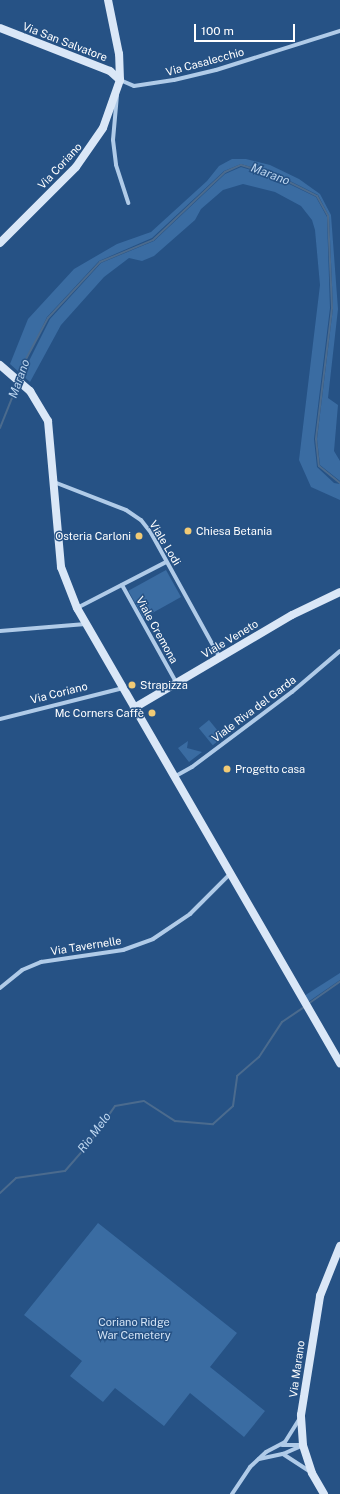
<!DOCTYPE html>
<meta charset="utf-8">
<style>
body{margin:0}
#map{position:relative;width:340px;height:1494px;overflow:hidden;background:#265285;font-family:"Public Sans",sans-serif}
div>[style]{position:absolute}
.green>*{inset:0;background:#3a6ca2;transform-origin:0 0}
.stream>*{height:2px;margin:-1px;padding:0 1px;transform-origin:1px;border-radius:1px;background:#4b6b8e}
.street>*{height:4px;margin:-2px;padding:0 2px;transform-origin:2px;border-radius:2px;background:#b0cbe8}
.secondary>*{height:8px;margin:-4px;padding:0 4px;transform-origin:4px;border-radius:4px;background:#dae7f7}
.dots>*{width:11px;height:11px;translate:-50% -50%;box-sizing:border-box;border:2px solid #265285;border-radius:50%}
span{translate:-50% -50%;white-space:nowrap;text-align:center;line-height:1.15;-webkit-text-stroke:3px #265285;paint-order:stroke}
.street-label{font-size:11px;color:#fff}
.poi-label{font-size:11px;color:#fff}
.left{translate:0 -50%;text-align:left}
.right{translate:-100% -50%;text-align:right}
.park-label{font-size:11px;color:#d4e4f6}
.water-label{font-size:12px;color:#bcd5ef;font-style:italic}
.scale{position:absolute;left:194px;top:24px;width:101px;height:18px;box-sizing:border-box;border:2px solid #fff;border-top:0;padding-left:5px;font-size:12px;line-height:14px;white-space:nowrap;color:#fff;-webkit-text-stroke:3px #265285;paint-order:stroke}
</style>
<div id="map">
<div class="green">
<i style="clip-path:polygon(232px 159px,246px 159px,270px 165px,299px 179px,320px 194px,331px 215px,338px 309px,328px 398px,338px 405px,334px 451px,340px 461px,340px 481px,320px 465px,317px 439px,333px 308px,329px 216px,318px 195px,278px 175px,241px 164px,224px 171px,152px 238px,99px 261px,47px 317px,20px 373px,10px 364px,28px 319px,74px 269px,117px 244px,151px 232px,207px 181px,219px 166px)"></i>
<i style="clip-path:polygon(241px 167px,277px 178px,316px 197px,327px 217px,330px 308px,314px 439px,317px 467px,334px 483px,340px 484px,340px 500px,311px 487px,299px 460px,320px 285px,315px 230px,312px 220px,301px 206px,275px 192px,243px 184px,223px 190px,201px 209px,195px 220px,154px 256px,142px 261px,129px 258px,104px 277px,61px 325px,30px 382px,22px 375px,50px 319px,101px 263px,154px 241px,225px 174px)"></i>
<i style="left:166px;top:570px;width:31px;height:43px;rotate:61deg"></i>
<i style="left:209px;top:720px;width:22px;height:13px;rotate:51deg"></i>
<i style="clip-path:polygon(188px 741px,187px 748px,202px 752px,189px 762px,178px 748px)"></i>
<i style="clip-path:polygon(340px 973px,340px 980px,308px 1002px,304px 996px)"></i>
<i style="clip-path:polygon(98px 1223px,237px 1333px,210px 1367px,265px 1411px,244px 1437px,190px 1393px,164px 1426px,115px 1388px,103px 1402px,70px 1376px,82px 1361px,24px 1315px)"></i>
</div>
<div class="stream">
<i style="left:20px;top:379px;width:19px;rotate:-74deg"></i>
<i style="left:25px;top:361px;width:49px;rotate:-61.9deg"></i>
<i style="left:48px;top:318px;width:76px;rotate:-47.1deg"></i>
<i style="left:100px;top:262px;width:57px;rotate:-22.5deg"></i>
<i style="left:153px;top:240px;width:99px;rotate:-43.4deg"></i>
<i style="left:225px;top:172px;width:17px;rotate:-24deg"></i>
<i style="left:241px;top:165px;width:38px;rotate:17deg"></i>
<i style="left:277px;top:176px;width:45px;rotate:26.6deg"></i>
<i style="left:317px;top:196px;width:23px;rotate:61deg"></i>
<i style="left:328px;top:216px;width:92px;rotate:87.5deg"></i>
<i style="left:332px;top:308px;width:132px;rotate:97deg"></i>
<i style="left:316px;top:439px;width:27px;rotate:84deg"></i>
<i style="left:319px;top:466px;width:27px;rotate:39deg"></i>
<i style="left:0;top:428px;width:48px;rotate:-68.2deg"></i>
<i style="left:308px;top:1004px;width:39px;rotate:-35deg"></i>
<i style="left:0;top:1193px;width:22px;rotate:-43deg"></i>
<i style="left:16px;top:1178px;width:49px;rotate:-8.1deg"></i>
<i style="left:65px;top:1171px;width:35px;rotate:-49deg"></i>
<i style="left:88px;top:1145px;width:47px;rotate:-55.3deg"></i>
<i style="left:115px;top:1106px;width:29px;rotate:-10deg"></i>
<i style="left:144px;top:1101px;width:37px;rotate:33deg"></i>
<i style="left:175px;top:1121px;width:38px;rotate:5deg"></i>
<i style="left:213px;top:1124px;width:27px;rotate:-42deg"></i>
<i style="left:233px;top:1106px;width:30px;rotate:-82deg"></i>
<i style="left:237px;top:1076px;width:29px;rotate:-41deg"></i>
<i style="left:259px;top:1057px;width:42px;rotate:-56.7deg"></i>
<i style="left:282px;top:1022px;width:27px;rotate:-34deg"></i>
</div>
<div class="street">
<i style="left:120px;top:80px;width:15px;rotate:23deg"></i>
<i style="left:134px;top:86px;width:40px;rotate:-8.5deg"></i>
<i style="left:174px;top:80px;width:43px;rotate:-13.4deg"></i>
<i style="left:216px;top:70px;width:130px;rotate:-17.5deg"></i>
<i style="left:117px;top:95px;width:45px;rotate:95.1deg"></i>
<i style="left:113px;top:140px;width:25px;rotate:83deg"></i>
<i style="left:116px;top:165px;width:40px;rotate:72deg"></i>
<i style="left:54px;top:482px;width:77px;rotate:21.3deg"></i>
<i style="left:126px;top:510px;width:18px;rotate:34deg"></i>
<i style="left:141px;top:520px;width:16px;rotate:52deg"></i>
<i style="left:151px;top:533px;width:143px;rotate:61.1deg"></i>
<i style="left:122px;top:585px;width:113px;rotate:60.9deg"></i>
<i style="left:77px;top:608px;width:100px;rotate:-27.3deg"></i>
<i style="left:0;top:631px;width:86px;rotate:-4.7deg"></i>
<i style="left:0;top:719px;width:127px;rotate:-14.1deg"></i>
<i style="left:174px;top:777px;width:21px;rotate:-29deg"></i>
<i style="left:192px;top:767px;width:125px;rotate:-36.9deg"></i>
<i style="left:292px;top:692px;width:63px;rotate:-40.5deg"></i>
<i style="left:0;top:988px;width:28px;rotate:-39deg"></i>
<i style="left:22px;top:970px;width:21px;rotate:-23deg"></i>
<i style="left:41px;top:962px;width:83px;rotate:-8.3deg"></i>
<i style="left:123px;top:950px;width:32px;rotate:-20deg"></i>
<i style="left:153px;top:939px;width:45px;rotate:-34deg"></i>
<i style="left:190px;top:914px;width:57px;rotate:-45deg"></i>
<i style="left:282px;top:1445px;width:21px"></i>
<i style="left:283px;top:1454px;width:22px;rotate:-24deg"></i>
<i style="left:259px;top:1459px;width:25px;rotate:-12deg"></i>
<i style="left:283px;top:1454px;width:33px;rotate:33deg"></i>
<i style="left:232px;top:1494px;width:32px;rotate:-56deg"></i>
<i style="left:250px;top:1467px;width:22px;rotate:-43deg"></i>
<i style="left:266px;top:1452px;width:21px;rotate:-28deg"></i>
<i style="left:285px;top:1442px;width:28px;rotate:-58deg"></i>
</div>
<div class="secondary">
<i style="left:0;top:28px;width:118px;rotate:21.4deg"></i>
<i style="left:110px;top:71px;width:13px;rotate:42deg"></i>
<i style="left:0;top:243px;width:107px;rotate:-45deg"></i>
<i style="left:76px;top:167px;width:47px;rotate:-55.3deg"></i>
<i style="left:103px;top:128px;width:51px;rotate:-70.5deg"></i>
<i style="left:120px;top:80px;width:26px;rotate:-92deg"></i>
<i style="left:119px;top:54px;width:55px;rotate:-101.5deg"></i>
<i style="left:0;top:365px;width:40px;rotate:41deg"></i>
<i style="left:30px;top:391px;width:35px;rotate:59deg"></i>
<i style="left:48px;top:421px;width:147px;rotate:84.9deg"></i>
<i style="left:61px;top:567px;width:44px;rotate:68.7deg"></i>
<i style="left:77px;top:608px;width:526px;rotate:59.97deg"></i>
<i style="left:134px;top:708px;width:183px;rotate:-30.5deg"></i>
<i style="left:292px;top:615px;width:53px;rotate:-25.6deg"></i>
<i style="left:324px;top:1494px;width:24px;rotate:-120deg"></i>
<i style="left:312px;top:1473px;width:29px;rotate:-108deg"></i>
<i style="left:303px;top:1445px;width:30px;rotate:-94deg"></i>
<i style="left:301px;top:1415px;width:121px;rotate:-80.9deg"></i>
<i style="left:320px;top:1296px;width:54px;rotate:-68.2deg"></i>
</div>
<div class="dots">
<i style="left:188px;top:531px;background:#f1ca75"></i>
<i style="left:139px;top:536px;background:#f1ca75"></i>
<i style="left:132px;top:685px;background:#f1ca75"></i>
<i style="left:152px;top:713px;background:#f1ca75"></i>
<i style="left:227px;top:769px;background:#f1ca75"></i>
</div>
<div class="street-label">
<span style="left:65px;top:42px;rotate:21deg">Via San Salvatore</span>
<span style="left:205px;top:62px;rotate:-15deg">Via Casalecchio</span>
<span style="left:60px;top:166px;rotate:-47deg">Via Coriano</span>
<span style="left:165px;top:543px;rotate:59deg">Viale Lodi</span>
<span style="left:157px;top:630px;rotate:61deg">Viale Cremona</span>
<span style="left:230px;top:639px;rotate:-31deg">Viale Veneto</span>
<span style="left:59px;top:693px;rotate:-14deg">Via Coriano</span>
<span style="left:254px;top:709px;rotate:-37deg">Viale Riva del Garda</span>
<span style="left:86px;top:946px;rotate:-9deg">Via Tavernelle</span>
<span style="left:297px;top:1369px;rotate:-82deg">Via Marano</span>
</div>
<div class="poi-label">
<span class="left" style="left:196px;top:531px">Chiesa Betania</span>
<span class="right" style="left:131px;top:536px">Osteria Carloni</span>
<span class="left" style="left:140px;top:685px">Strapizza</span>
<span class="right" style="left:144px;top:713px">Mc Corners Caffè</span>
<span class="left" style="left:235px;top:769px">Progetto casa</span>
</div>
<div class="park-label">
<span style="left:134px;top:1329px">Coriano Ridge<br>War Cemetery</span>
</div>
<div class="water-label">
<span style="left:270px;top:175px;rotate:21deg">Marano</span>
<span style="left:20px;top:379px;rotate:-70deg">Marano</span>
<span style="left:95px;top:1133px;rotate:-53deg">Rio Melo</span>
</div>
<div class="scale">100 m</div>
</div>
